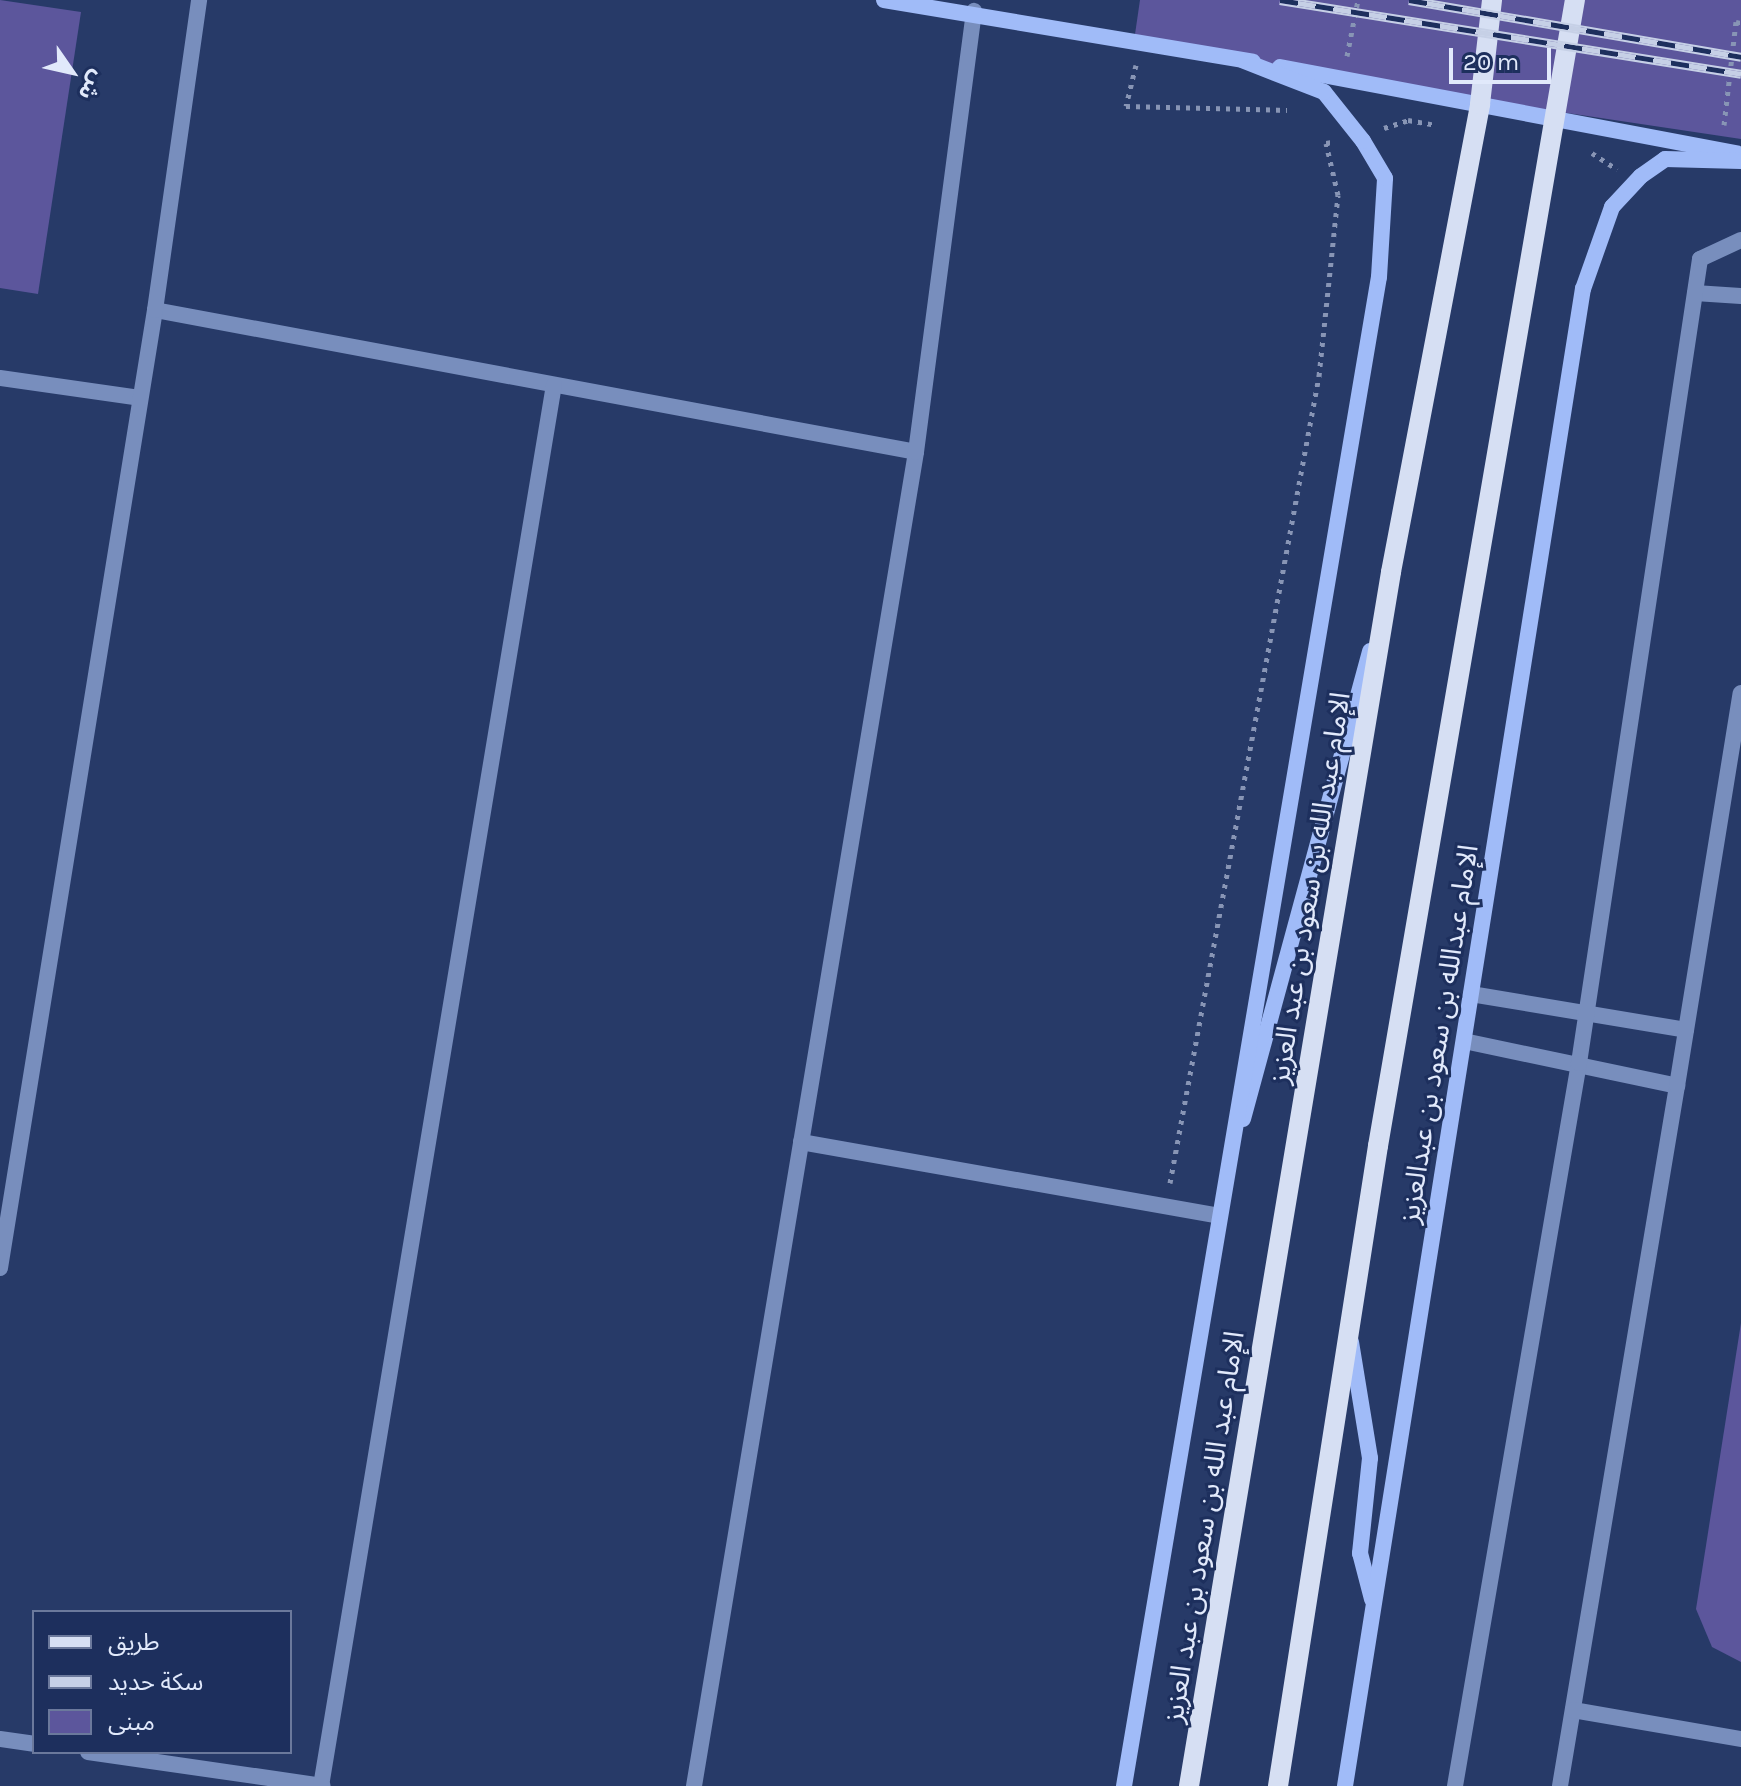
<!DOCTYPE html>
<meta charset="utf-8">
<style>
body{margin:0}
#map{position:relative;width:1741px;height:1786px;overflow:hidden;background:#273a68;font-family:Karla,"Noto Sans Arabic",sans-serif}
div>[style]{position:absolute}
.building>*{inset:0;background:#5c569c}
.path>*{height:5px;margin-top:-2.5px;transform-origin:0;background:repeating-linear-gradient(90deg,#8895b5 0 4px,transparent 0 10px)}
.lane>*{height:16px;margin:-8px;padding:0 8px;transform-origin:8px;border-radius:8px;background:#788ebd}
.street>*{height:16px;margin:-8px;padding:0 8px;transform-origin:8px;border-radius:8px;background:#788ebd}
.secondary>*{height:16px;margin:-8px;padding:0 8px;transform-origin:8px;border-radius:8px;background:#a0bbf8}
.primary>*{height:20px;margin:-10px;padding:0 10px;transform-origin:10px;border-radius:10px;background:#d6dff3}
.rail>*{height:9px;margin-top:-4.5px;transform-origin:0;background:repeating-linear-gradient(90deg,#1d2f5d 0 18px,#c6d0e6 0 36px);box-sizing:border-box;border-block:2px solid #c6d0e6}
span{translate:-50% -50%;white-space:nowrap;text-align:center;line-height:1.15;-webkit-text-stroke:6px #1d2f5d;paint-order:stroke}
.street-label{font-size:28px;color:#e1e9fb}
.legend{position:absolute;left:32px;top:1610px;width:260px;height:144px;box-sizing:border-box;background:#1d2f5d;border:2px solid #6b799c;margin:0;padding:10px 14px;list-style:none;font-size:24px;color:#e1e9fb}
.legend li{display:flex;align-items:center;gap:16px;height:40px}
.legend b{width:40px;border:2px solid #6b799c}
.north{position:absolute;left:32px;top:32px;width:80px;height:80px;-webkit-text-stroke:6px #1d2f5d;paint-order:stroke;rotate:124deg;font-size:22px;font-weight:700;line-height:32px;text-align:center;color:#e1e9fb}
.north::after{content:'';display:block;margin:auto;width:28px;height:36px;background:#e1e9fb;clip-path:polygon(50% 0,100% 100%,50% 72%,0 100%)}
.scale{position:absolute;left:1449px;top:48px;width:102px;height:36px;box-sizing:border-box;border:4px solid #e1e9fb;border-top:0;padding-left:10px;font-size:24px;line-height:28px;white-space:nowrap;color:#e1e9fb;-webkit-text-stroke:6px #1d2f5d;paint-order:stroke}
</style>
<div id="map">
<div class="building">
<i style="clip-path:polygon(0 0,81px 12px,38px 294px,0 288px)"></i>
<i style="clip-path:polygon(1140px 0,1741px 0,1741px 139px,1133px 48px)"></i>
<i style="clip-path:polygon(1741px 1323px,1741px 1662px,1712px 1647px,1696px 1609px)"></i>
</div>
<div class="path">
<i style="left:1347px;top:56px;width:57px;rotate:-78.9deg"></i>
<i style="left:1136px;top:65px;width:42px;rotate:103.7deg"></i>
<i style="left:1126px;top:106px;width:161px;rotate:1.4deg"></i>
<i style="left:1724px;top:125px;width:104px;rotate:-83.4deg"></i>
<i style="left:1736px;top:22px;width:5px;rotate:11deg"></i>
<i style="left:1384px;top:128px;width:25px;rotate:-18deg"></i>
<i style="left:1408px;top:120px;width:28px;rotate:10deg"></i>
<i style="left:1592px;top:153px;width:30px;rotate:33deg"></i>
<i style="left:1170px;top:1183px;width:821px;rotate:-79.54deg"></i>
<i style="left:1319px;top:376px;width:182px;rotate:-84deg"></i>
<i style="left:1338px;top:195px;width:53px;rotate:-103deg"></i>
<i style="left:1326px;top:143px;width:6px;rotate:-9deg"></i>
</div>
<div class="lane">
<i style="left:1695px;top:293px;width:46px;rotate:3.7deg"></i>
<i style="left:1471px;top:994px;width:218px;rotate:9.5deg"></i>
<i style="left:1464px;top:1041px;width:218px;rotate:11.9deg"></i>
<i style="left:1677px;top:1086px;width:710px;rotate:99.49deg"></i>
<i style="left:1677px;top:1086px;width:398px;rotate:-80.8deg"></i>
<i style="left:1573px;top:1710px;width:170px;rotate:9.8deg"></i>
<i style="left:1455px;top:1786px;width:734px;rotate:-80.27deg"></i>
<i style="left:1579px;top:1063px;width:813px;rotate:-81.44deg"></i>
<i style="left:1700px;top:259px;width:45px;rotate:-24.9deg"></i>
</div>
<div class="street">
<i style="left:155px;top:310px;width:774px;rotate:10.57deg"></i>
<i style="left:0;top:378px;width:141px;rotate:8.1deg"></i>
<i style="left:801px;top:1142px;width:422px;rotate:10deg"></i>
<i style="left:0;top:1268px;width:970px;rotate:-80.81deg"></i>
<i style="left:155px;top:310px;width:313px;rotate:-81.9deg"></i>
<i style="left:0;top:1739px;width:34px;rotate:8deg"></i>
<i style="left:88px;top:1752px;width:237px;rotate:8.2deg"></i>
<i style="left:321px;top:1786px;width:1420px;rotate:-80.56deg"></i>
<i style="left:694px;top:1786px;width:1352px;rotate:-80.55deg"></i>
<i style="left:916px;top:452px;width:445px;rotate:-82.5deg"></i>
</div>
<div class="secondary">
<i style="left:884px;top:0;width:374px;rotate:9.5deg"></i>
<i style="left:1280px;top:67px;width:465px;rotate:10.7deg"></i>
<i style="left:1243px;top:1119px;width:485px;rotate:-74.8deg"></i>
<i style="left:1351px;top:1342px;width:118px;rotate:80.7deg"></i>
<i style="left:1370px;top:1458px;width:96px;rotate:96deg"></i>
<i style="left:1360px;top:1553px;width:48px;rotate:75.4deg"></i>
<i style="left:1124px;top:1786px;width:1530px;rotate:-80.41deg"></i>
<i style="left:1379px;top:277px;width:99px;rotate:-86.5deg"></i>
<i style="left:1385px;top:178px;width:43px;rotate:-120.7deg"></i>
<i style="left:1363px;top:141px;width:63px;rotate:-128.5deg"></i>
<i style="left:1324px;top:92px;width:86px;rotate:-158.8deg"></i>
<i style="left:1345px;top:1786px;width:1516px;rotate:-80.97deg"></i>
<i style="left:1583px;top:289px;width:87px;rotate:-70.5deg"></i>
<i style="left:1612px;top:207px;width:42px;rotate:-46.9deg"></i>
<i style="left:1641px;top:176px;width:29px;rotate:-35deg"></i>
<i style="left:1665px;top:159px;width:76px;rotate:1.5deg"></i>
</div>
<div class="primary">
<i style="left:1189px;top:1786px;width:1231px;rotate:-80.55deg"></i>
<i style="left:1391px;top:572px;width:476px;rotate:-79.2deg"></i>
<i style="left:1480px;top:104px;width:105px;rotate:-83.4deg"></i>
<i style="left:1278px;top:1786px;width:648px;rotate:-81.12deg"></i>
<i style="left:1378px;top:1146px;width:1163px;rotate:-80.25deg"></i>
</div>
<div class="rail">
<i style="left:1280px;top:0;width:467px;rotate:9.1deg"></i>
<i style="left:1409px;top:0;width:337px;rotate:9.7deg"></i>
</div>
<div class="street-label">
<span style="left:1310px;top:888px;rotate:-81deg">الإمام عبد الله بن سعود بن عبد العزيز</span>
<span style="left:1439px;top:1034px;rotate:-81deg">الإمام عبدالله بن سعود بن عبدالعزيز</span>
<span style="left:1204px;top:1527px;rotate:-81deg">الإمام عبد الله بن سعود بن عبد العزيز</span>
</div>
<ul class="legend">
<li><b style="height:10px;background:#d6dff3"></b>طريق</li>
<li><b style="height:10px;background:#c6d0e6"></b>سكة حديد</li>
<li><b style="height:22px;background:#5c569c"></b>مبنى</li>
</ul>
<div class="north">ش</div>
<div class="scale">20 m</div>
</div>
